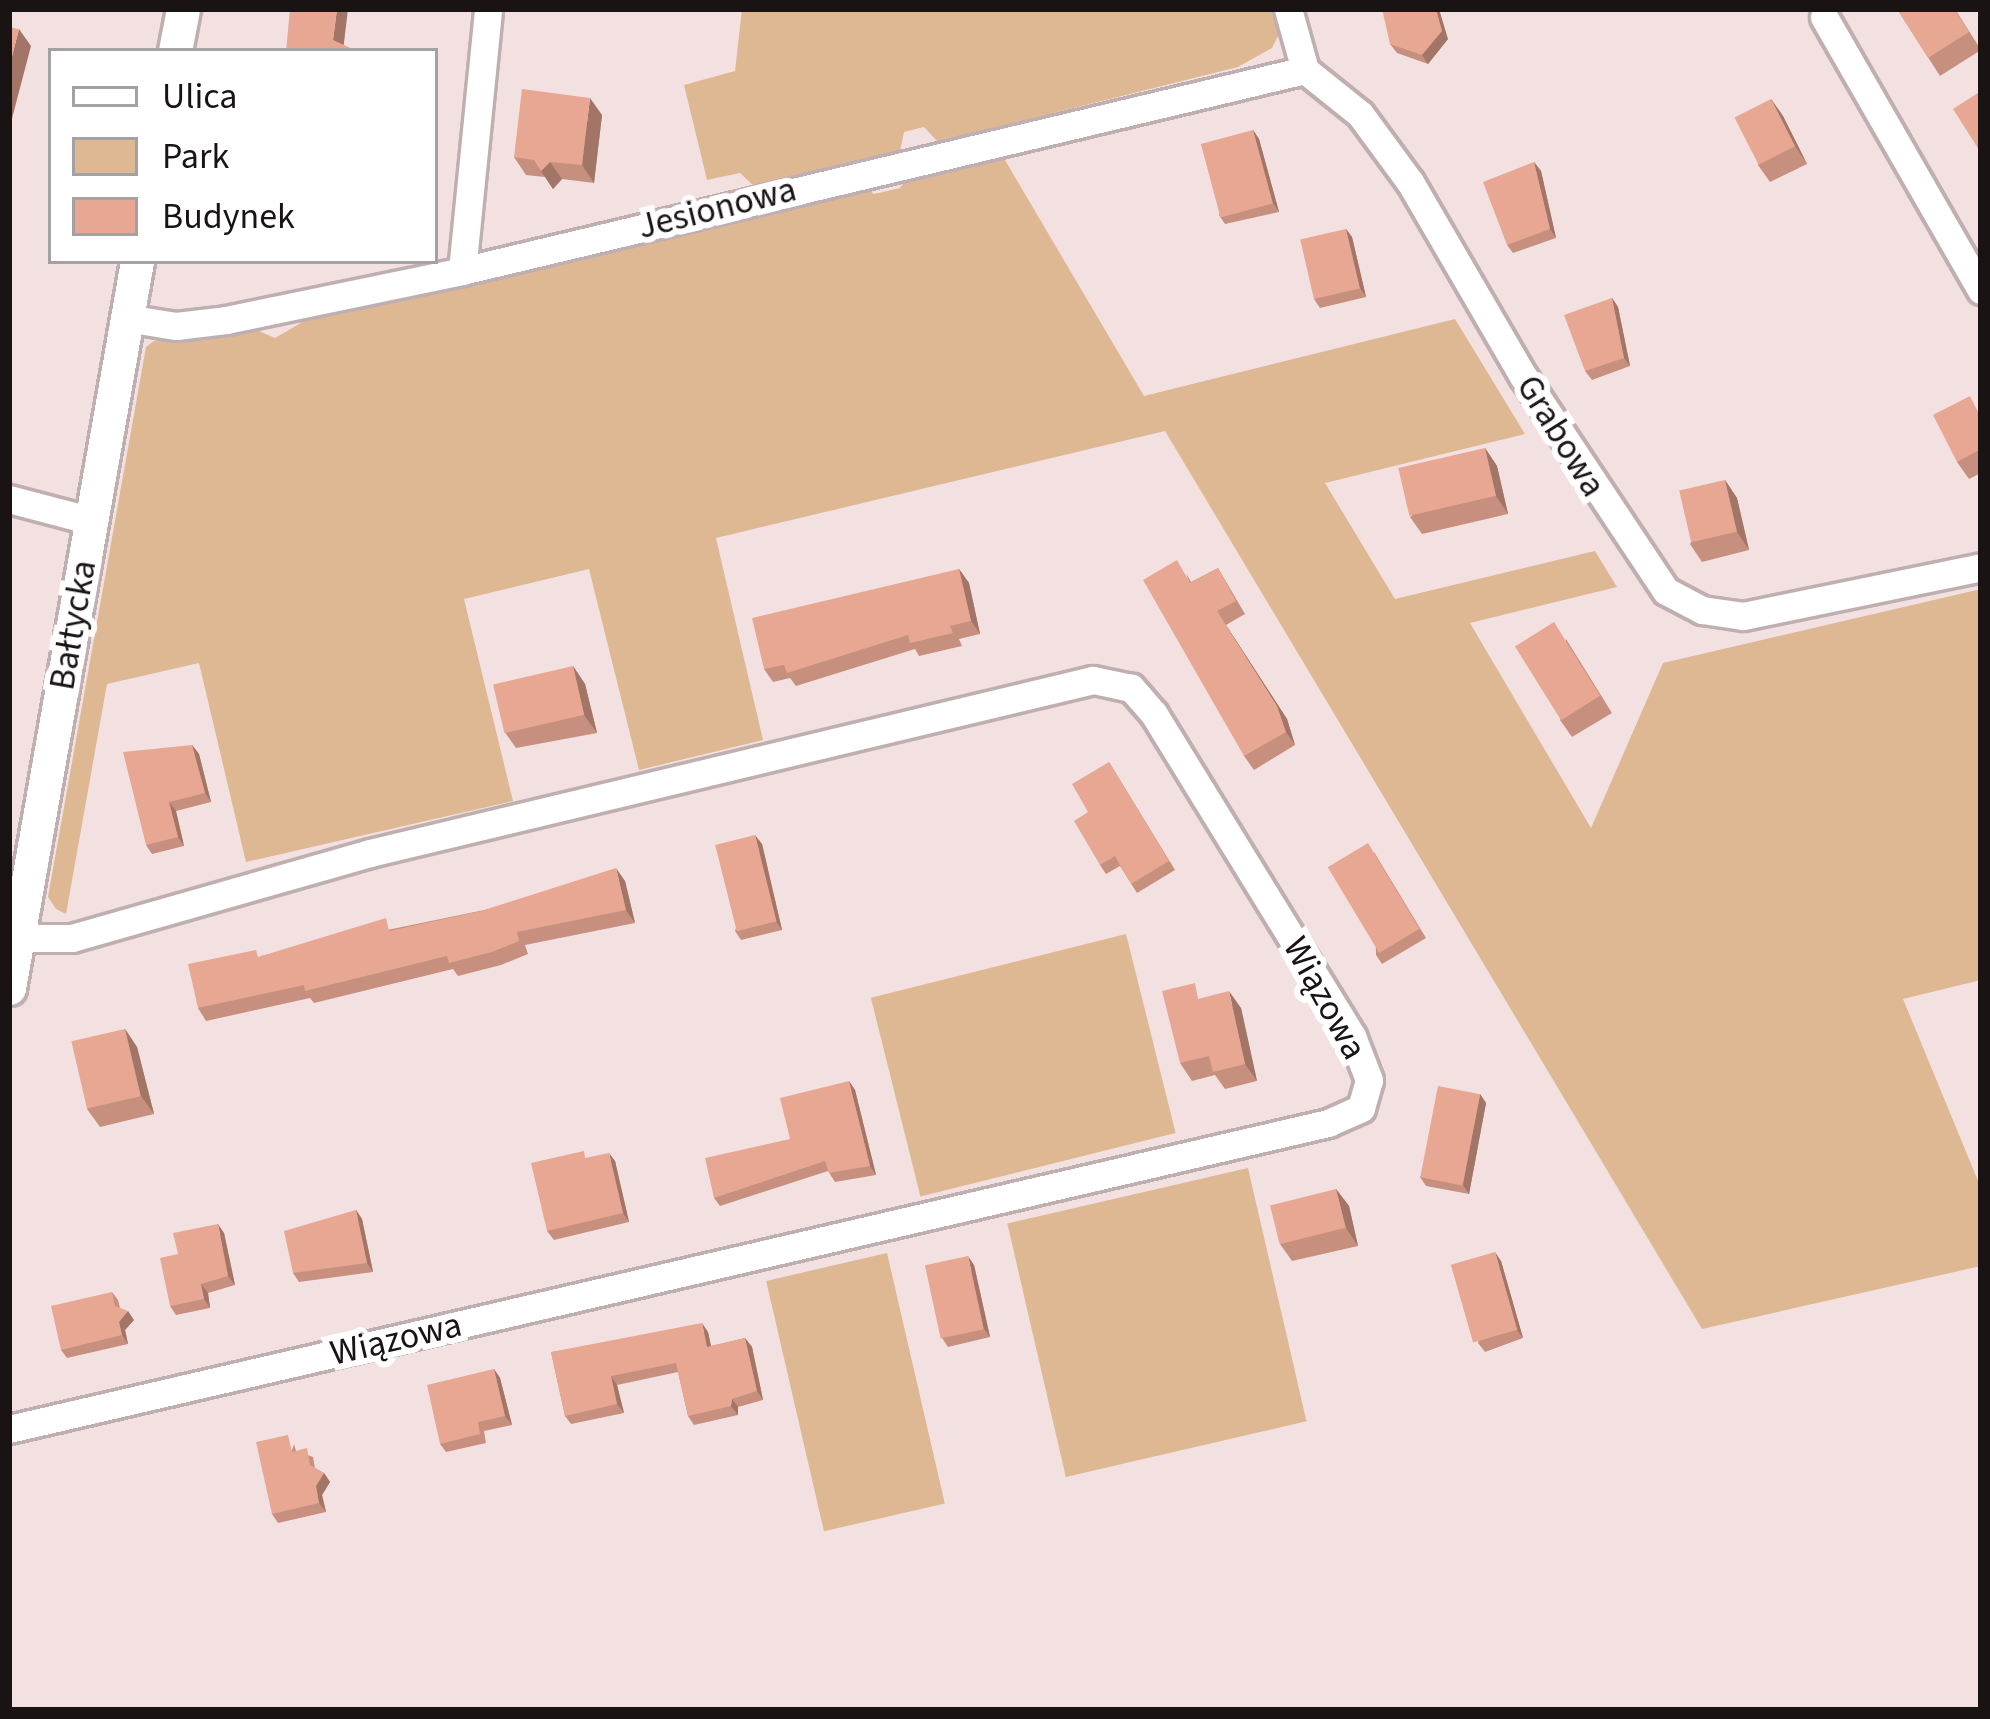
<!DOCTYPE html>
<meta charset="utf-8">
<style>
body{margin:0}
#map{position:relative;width:1990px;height:1719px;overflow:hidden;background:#f3e1e2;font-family:"Source Sans 3",sans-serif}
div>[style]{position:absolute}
.green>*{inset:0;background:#ddb893;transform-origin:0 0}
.roads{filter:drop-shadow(3px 0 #c0afb0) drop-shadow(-3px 0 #c0afb0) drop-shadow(0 3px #c0afb0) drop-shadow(0 -3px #c0afb0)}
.minor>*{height:27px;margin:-13.5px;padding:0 13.5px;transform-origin:13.5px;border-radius:13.5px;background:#fff}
.tertiary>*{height:33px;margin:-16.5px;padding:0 16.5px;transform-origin:16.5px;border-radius:16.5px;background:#fff}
.wall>*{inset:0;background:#c7907e}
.shaded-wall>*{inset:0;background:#a27566}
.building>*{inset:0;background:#e7a792;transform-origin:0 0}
span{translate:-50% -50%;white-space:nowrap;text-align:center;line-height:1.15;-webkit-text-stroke:12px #fff;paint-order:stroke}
.street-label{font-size:36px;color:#191314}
.frame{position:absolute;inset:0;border:12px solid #191314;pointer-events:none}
.legend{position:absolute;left:48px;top:48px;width:390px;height:216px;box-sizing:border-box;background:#fff;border:3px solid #a3a1a1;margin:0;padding:15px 21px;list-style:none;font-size:36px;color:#191314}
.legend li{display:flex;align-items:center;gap:24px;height:60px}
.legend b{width:60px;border:3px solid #a3a1a1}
</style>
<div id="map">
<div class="green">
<i style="clip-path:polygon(742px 9px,1275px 9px,1281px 30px,1272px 48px,1238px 67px,938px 142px,924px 127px,904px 132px,900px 151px,756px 188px,740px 173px,707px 180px,684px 85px,735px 71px)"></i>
<i style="clip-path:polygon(1002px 155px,1144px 396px,1455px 319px,1525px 434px,1325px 483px,1395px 599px,1595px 551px,1617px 587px,1470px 623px,1591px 828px,1663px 663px,1981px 589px,1981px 980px,1903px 999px,1981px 1188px,1981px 1266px,1702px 1329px,1165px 431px,716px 538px,763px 740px,639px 770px,589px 569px,464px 599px,513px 801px,246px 862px,199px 663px,107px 684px,66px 914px,56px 909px,48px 897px,146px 347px,154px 341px,259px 331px,275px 338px,306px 320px,864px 187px,874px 194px,900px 188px,906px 179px)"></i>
<i style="left:1126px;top:934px;width:205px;height:263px;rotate:76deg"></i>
<i style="left:1248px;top:1168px;width:260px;height:247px;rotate:77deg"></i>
<i style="left:887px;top:1253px;width:257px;height:124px;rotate:77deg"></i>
</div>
<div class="roads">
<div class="minor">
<i style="left:1288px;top:9px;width:63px;rotate:74.4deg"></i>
<i style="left:1305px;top:70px;width:70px;rotate:38.7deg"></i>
<i style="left:1360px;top:114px;width:84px;rotate:53.7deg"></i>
<i style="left:1410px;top:182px;width:225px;rotate:59.8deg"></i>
<i style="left:1523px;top:376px;width:258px;rotate:56.4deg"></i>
<i style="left:1666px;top:591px;width:41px;rotate:27.8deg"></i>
<i style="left:1702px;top:610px;width:41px;rotate:8.3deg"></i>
<i style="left:1743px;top:616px;width:243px;rotate:-11.6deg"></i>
<i style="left:1824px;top:17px;width:315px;rotate:60.1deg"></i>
<i style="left:462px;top:271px;width:263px;rotate:-84.3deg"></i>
<i style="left:126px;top:318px;width:51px;rotate:9.1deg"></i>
<i style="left:176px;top:326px;width:50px;rotate:-6.8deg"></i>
<i style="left:226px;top:320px;width:241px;rotate:-11.7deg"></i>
<i style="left:462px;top:271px;width:867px;rotate:-13.41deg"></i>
<i style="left:9px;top:499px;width:86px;rotate:14.8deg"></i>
<i style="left:9px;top:1429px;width:1354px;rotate:-13.06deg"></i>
<i style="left:1328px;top:1123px;width:36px;rotate:-24deg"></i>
<i style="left:1361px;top:1108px;width:29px;rotate:-74deg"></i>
<i style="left:1369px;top:1080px;width:47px;rotate:-111.1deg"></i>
<i style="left:1352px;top:1036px;width:378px;rotate:-121.6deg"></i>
<i style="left:1154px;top:714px;width:35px;rotate:-131deg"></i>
<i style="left:1131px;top:688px;width:39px;rotate:-168deg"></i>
<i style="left:1093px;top:680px;width:743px;rotate:166.54deg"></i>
<i style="left:370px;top:853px;width:310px;rotate:164.1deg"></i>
<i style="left:72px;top:938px;width:55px;rotate:180deg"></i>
</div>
<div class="tertiary">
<i style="left:175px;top:51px;width:43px;rotate:-79.2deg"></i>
<i style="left:9px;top:988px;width:738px;rotate:-80.01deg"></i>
</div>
</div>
<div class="wall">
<i style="clip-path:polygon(1897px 9px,1955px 9px,1981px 50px,1940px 76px)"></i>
<i style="clip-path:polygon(1448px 39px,1428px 64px,1397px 53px,1390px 44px)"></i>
<i style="clip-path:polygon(1771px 99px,1783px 116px,1807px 164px,1770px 182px,1758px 165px)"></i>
<i style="clip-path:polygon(602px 115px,594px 183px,562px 179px,553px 189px,545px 177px,526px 175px,514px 157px)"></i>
<i style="clip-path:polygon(1253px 130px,1259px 139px,1279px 212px,1225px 224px,1219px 215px)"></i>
<i style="clip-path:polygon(1534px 162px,1541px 171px,1556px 238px,1513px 253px,1507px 245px)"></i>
<i style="clip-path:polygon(1346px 229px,1352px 237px,1366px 297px,1320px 308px,1314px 299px)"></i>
<i style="clip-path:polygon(1612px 298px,1618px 307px,1630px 366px,1592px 380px,1585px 371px)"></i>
<i style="clip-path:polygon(1981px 412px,1981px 473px,1969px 479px,1957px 462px)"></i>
<i style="clip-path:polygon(1485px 448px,1497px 466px,1508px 514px,1422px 534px,1410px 517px)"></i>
<i style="clip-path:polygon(1725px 480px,1737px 498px,1749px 550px,1702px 562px,1690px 544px)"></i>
<i style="clip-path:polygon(1218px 568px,1245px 614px,1226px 625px,1287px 719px,1295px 745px,1254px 770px,1244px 756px,1186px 573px,1191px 582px)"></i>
<i style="clip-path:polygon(959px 569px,969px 583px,980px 634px,959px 639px,962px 646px,919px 656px,915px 649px,796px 686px,790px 678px,773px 682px,764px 669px)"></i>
<i style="clip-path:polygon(1566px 639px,1612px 713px,1572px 737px,1560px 720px)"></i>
<i style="clip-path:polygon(573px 666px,585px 684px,597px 733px,516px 748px,504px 731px)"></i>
<i style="clip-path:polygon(192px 745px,199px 754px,211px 802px,176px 811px,184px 846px,152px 854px,146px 845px)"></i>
<i style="clip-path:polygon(1109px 762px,1175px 870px,1137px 893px,1120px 866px,1106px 874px,1100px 865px,1088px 812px)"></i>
<i style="clip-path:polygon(762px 844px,782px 930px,741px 940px,735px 931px)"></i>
<i style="clip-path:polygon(1374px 852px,1426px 938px,1382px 964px,1376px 955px)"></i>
<i style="clip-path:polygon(625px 881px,635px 923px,525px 945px,528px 954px,501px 965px,458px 976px,453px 969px,314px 1003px,310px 998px,206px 1021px,198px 1008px,261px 956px)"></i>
<i style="clip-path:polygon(1205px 997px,1241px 1008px,1257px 1081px,1225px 1089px,1215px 1075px,1192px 1081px,1180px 1063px)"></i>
<i style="clip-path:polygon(125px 1029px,137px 1047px,154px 1114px,100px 1127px,87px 1109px)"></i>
<i style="clip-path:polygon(849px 1081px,855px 1090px,876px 1175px,835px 1182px,828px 1171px,720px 1206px,714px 1198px,790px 1139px)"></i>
<i style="clip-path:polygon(1480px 1094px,1486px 1103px,1469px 1194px,1426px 1186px,1420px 1177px)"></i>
<i style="clip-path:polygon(588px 1158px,615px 1161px,629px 1222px,554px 1240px,547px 1231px)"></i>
<i style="clip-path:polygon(1336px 1189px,1349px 1206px,1358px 1246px,1292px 1261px,1280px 1244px)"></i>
<i style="clip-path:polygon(356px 1210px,362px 1219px,373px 1272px,299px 1282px,293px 1273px)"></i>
<i style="clip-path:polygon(224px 1233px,235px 1285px,208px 1293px,210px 1308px,176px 1315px,170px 1306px,178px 1254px)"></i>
<i style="clip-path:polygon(1501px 1261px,1523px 1338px,1485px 1352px,1478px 1343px)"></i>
<i style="clip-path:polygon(974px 1265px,990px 1337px,948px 1347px,942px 1338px)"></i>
<i style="clip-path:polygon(112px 1292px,118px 1300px,120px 1308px,134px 1320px,125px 1330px,128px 1344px,67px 1358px,61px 1350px)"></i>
<i style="clip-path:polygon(708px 1332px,711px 1346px,745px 1338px,752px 1347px,763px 1400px,738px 1407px,738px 1415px,694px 1425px,688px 1416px,678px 1372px,617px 1385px,624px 1413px,571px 1424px,565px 1416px,551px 1352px)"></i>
<i style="clip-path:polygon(494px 1369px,500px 1378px,512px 1425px,484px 1431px,486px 1443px,446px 1452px,440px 1444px)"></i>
<i style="clip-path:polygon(294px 1444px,296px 1451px,313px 1457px,315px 1468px,324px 1473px,330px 1482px,322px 1495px,326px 1512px,278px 1523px,272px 1514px)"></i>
</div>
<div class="shaded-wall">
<i style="clip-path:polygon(337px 9px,348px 9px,343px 51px,333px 40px)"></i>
<i style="clip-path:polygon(1436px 9px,1439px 9px,1448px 39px,1428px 64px,1422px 55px)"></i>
<i style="clip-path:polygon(19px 29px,31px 46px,10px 126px,9px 68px)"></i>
<i style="clip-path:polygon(590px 98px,602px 115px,594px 183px,582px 165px)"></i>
<i style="clip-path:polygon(1771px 99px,1783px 116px,1807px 164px,1795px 146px)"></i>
<i style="clip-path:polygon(1253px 130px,1259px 139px,1279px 212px,1273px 203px)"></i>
<i style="clip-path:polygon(550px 162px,562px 179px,553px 189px,541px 171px)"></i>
<i style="clip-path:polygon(1534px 162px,1541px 171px,1556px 238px,1550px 229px)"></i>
<i style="clip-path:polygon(1346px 229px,1352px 237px,1366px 297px,1360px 288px)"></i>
<i style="clip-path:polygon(1612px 298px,1618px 307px,1630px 366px,1624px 358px)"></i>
<i style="clip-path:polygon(1485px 448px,1497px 466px,1508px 514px,1496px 496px)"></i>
<i style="clip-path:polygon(1725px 480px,1737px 498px,1749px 550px,1737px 532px)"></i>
<i style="clip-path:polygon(959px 569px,969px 583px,980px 634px,971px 621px)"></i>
<i style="clip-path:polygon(1226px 625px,1287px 719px,1295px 745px,1286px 732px)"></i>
<i style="clip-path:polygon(573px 666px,585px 684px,597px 733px,584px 715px)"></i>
<i style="clip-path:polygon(192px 745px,199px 754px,211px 802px,205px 793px)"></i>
<i style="clip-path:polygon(169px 802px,176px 811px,184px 846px,178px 837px)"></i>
<i style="clip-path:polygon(755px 835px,762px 844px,782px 930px,776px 921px)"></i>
<i style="clip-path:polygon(616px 868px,625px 881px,635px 923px,626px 910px)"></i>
<i style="clip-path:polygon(1229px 991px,1241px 1008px,1257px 1081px,1245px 1064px)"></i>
<i style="clip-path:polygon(125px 1029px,137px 1047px,154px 1114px,141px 1096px)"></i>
<i style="clip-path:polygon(849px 1081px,855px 1090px,876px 1175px,870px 1166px)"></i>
<i style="clip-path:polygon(1480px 1094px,1486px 1103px,1469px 1194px,1463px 1185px)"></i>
<i style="clip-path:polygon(609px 1153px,615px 1161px,629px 1222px,623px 1213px)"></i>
<i style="clip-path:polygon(1336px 1189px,1349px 1206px,1358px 1246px,1346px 1228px)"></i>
<i style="clip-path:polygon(356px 1210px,362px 1219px,373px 1272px,367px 1263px)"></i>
<i style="clip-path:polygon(218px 1224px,224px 1233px,235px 1285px,228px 1276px)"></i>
<i style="clip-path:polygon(1495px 1252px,1501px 1261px,1523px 1338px,1517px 1330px)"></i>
<i style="clip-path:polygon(968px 1256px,974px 1265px,990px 1337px,984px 1329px)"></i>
<i style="clip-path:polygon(201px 1284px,208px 1293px,210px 1308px,204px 1299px)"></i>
<i style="clip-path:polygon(128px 1311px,134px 1320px,125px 1330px,128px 1344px,122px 1335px,119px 1322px)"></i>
<i style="clip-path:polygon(702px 1323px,708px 1332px,713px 1356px,707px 1347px)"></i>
<i style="clip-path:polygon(745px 1338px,752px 1347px,763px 1400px,757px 1391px)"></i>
<i style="clip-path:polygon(494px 1369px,500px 1378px,512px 1425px,505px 1416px)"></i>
<i style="clip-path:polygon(611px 1376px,617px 1385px,624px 1413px,617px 1404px)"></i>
<i style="clip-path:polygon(732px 1399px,738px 1407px,738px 1415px,731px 1406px)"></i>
<i style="clip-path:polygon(324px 1473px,330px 1482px,322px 1495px,326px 1512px,319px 1503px,316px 1486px)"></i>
</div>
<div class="building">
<i style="clip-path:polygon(290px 9px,337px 9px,333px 40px,357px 51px,286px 51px)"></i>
<i style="clip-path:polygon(1382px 9px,1436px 9px,1442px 31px,1422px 55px,1390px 44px)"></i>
<i style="clip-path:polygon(1897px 9px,1954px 9px,1969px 32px,1928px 58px)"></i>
<i style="clip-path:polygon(9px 27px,19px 29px,9px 68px)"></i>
<i style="clip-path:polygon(522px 89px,590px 98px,582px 165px,550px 162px,541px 171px,534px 160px,514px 157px)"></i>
<i style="clip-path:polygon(1981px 91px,1981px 153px,1953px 109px)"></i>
<i style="left:1771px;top:99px;width:53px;height:41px;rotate:63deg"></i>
<i style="left:1253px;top:130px;width:76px;height:54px;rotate:75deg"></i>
<i style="clip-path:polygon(1534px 162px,1550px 229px,1507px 245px,1483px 182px)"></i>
<i style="left:1346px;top:229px;width:61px;height:47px;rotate:77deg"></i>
<i style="clip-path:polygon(1612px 298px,1624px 358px,1585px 371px,1564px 315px)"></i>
<i style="clip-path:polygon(1970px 396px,1981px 418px,1981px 449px,1957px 462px,1933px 415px)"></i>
<i style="left:1485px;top:448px;width:49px;height:89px;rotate:77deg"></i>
<i style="left:1725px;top:480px;width:53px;height:47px;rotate:77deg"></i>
<i style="clip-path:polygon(1177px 560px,1190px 583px,1218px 568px,1236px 601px,1217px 611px,1277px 706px,1286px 732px,1244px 756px,1143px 580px)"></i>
<i style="clip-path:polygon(959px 569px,971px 621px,950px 626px,953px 633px,910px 643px,908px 635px,787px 673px,784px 665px,764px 669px,752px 618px)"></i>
<i style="left:1554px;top:622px;width:87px;height:46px;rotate:58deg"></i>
<i style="left:573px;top:666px;width:50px;height:82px;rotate:77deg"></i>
<i style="clip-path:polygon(192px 745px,205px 793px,169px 802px,178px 837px,146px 845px,123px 752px)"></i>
<i style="clip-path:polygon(1109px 762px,1169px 861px,1131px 884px,1115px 856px,1100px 865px,1074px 821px,1088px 812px,1072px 784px)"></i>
<i style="left:755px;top:835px;width:89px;height:41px;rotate:76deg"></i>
<i style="left:1368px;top:843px;width:100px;height:47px;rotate:59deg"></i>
<i style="clip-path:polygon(616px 868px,626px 910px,517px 932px,519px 941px,492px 952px,449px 963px,447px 956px,305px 991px,304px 985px,198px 1008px,188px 964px,256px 950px,258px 957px,386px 918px,389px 931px,481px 911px)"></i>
<i style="clip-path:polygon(1195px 983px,1198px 999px,1229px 991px,1245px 1064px,1213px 1072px,1209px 1056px,1180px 1063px,1162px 991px)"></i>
<i style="left:125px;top:1029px;width:69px;height:55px;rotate:77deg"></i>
<i style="clip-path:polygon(849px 1081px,870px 1166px,829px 1173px,825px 1161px,714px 1198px,705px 1158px,790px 1139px,780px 1098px)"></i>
<i style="left:1438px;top:1086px;width:43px;height:93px;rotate:11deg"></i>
<i style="clip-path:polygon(584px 1151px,585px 1158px,609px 1153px,623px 1213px,547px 1231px,531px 1163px)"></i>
<i style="left:1336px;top:1189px;width:40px;height:68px;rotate:76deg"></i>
<i style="clip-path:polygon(356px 1210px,367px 1263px,293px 1273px,284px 1231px)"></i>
<i style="clip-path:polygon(218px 1224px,228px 1276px,201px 1284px,204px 1299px,170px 1306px,160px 1258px,178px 1254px,173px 1233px)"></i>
<i style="left:1495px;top:1252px;width:81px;height:46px;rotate:74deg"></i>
<i style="left:968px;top:1256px;width:75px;height:44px;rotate:78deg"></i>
<i style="clip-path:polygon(112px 1292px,115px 1306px,128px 1311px,119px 1322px,122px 1335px,61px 1350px,51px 1306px)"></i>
<i style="clip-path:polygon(702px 1323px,707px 1347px,745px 1338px,757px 1391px,732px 1399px,731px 1406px,688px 1416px,676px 1363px,611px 1376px,617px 1404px,565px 1416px,551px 1352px)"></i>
<i style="clip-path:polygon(494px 1369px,505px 1416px,478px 1422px,480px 1434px,440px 1444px,427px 1385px)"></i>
<i style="clip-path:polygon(288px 1435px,292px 1452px,307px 1448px,310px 1465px,324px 1473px,316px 1486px,319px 1503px,272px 1514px,256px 1442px)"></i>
</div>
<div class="street-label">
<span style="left:717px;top:208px;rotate:-14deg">Jesionowa</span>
<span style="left:1561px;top:436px;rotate:58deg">Grabowa</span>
<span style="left:73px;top:625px;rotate:-80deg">Bałtycka</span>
<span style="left:1325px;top:998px;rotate:61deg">Wiązowa</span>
<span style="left:396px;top:1339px;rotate:-13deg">Wiązowa</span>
</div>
<div class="frame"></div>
<ul class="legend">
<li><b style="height:15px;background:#fff"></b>Ulica</li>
<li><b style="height:33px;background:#ddb893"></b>Park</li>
<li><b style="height:33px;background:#e7a792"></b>Budynek</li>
</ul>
</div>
